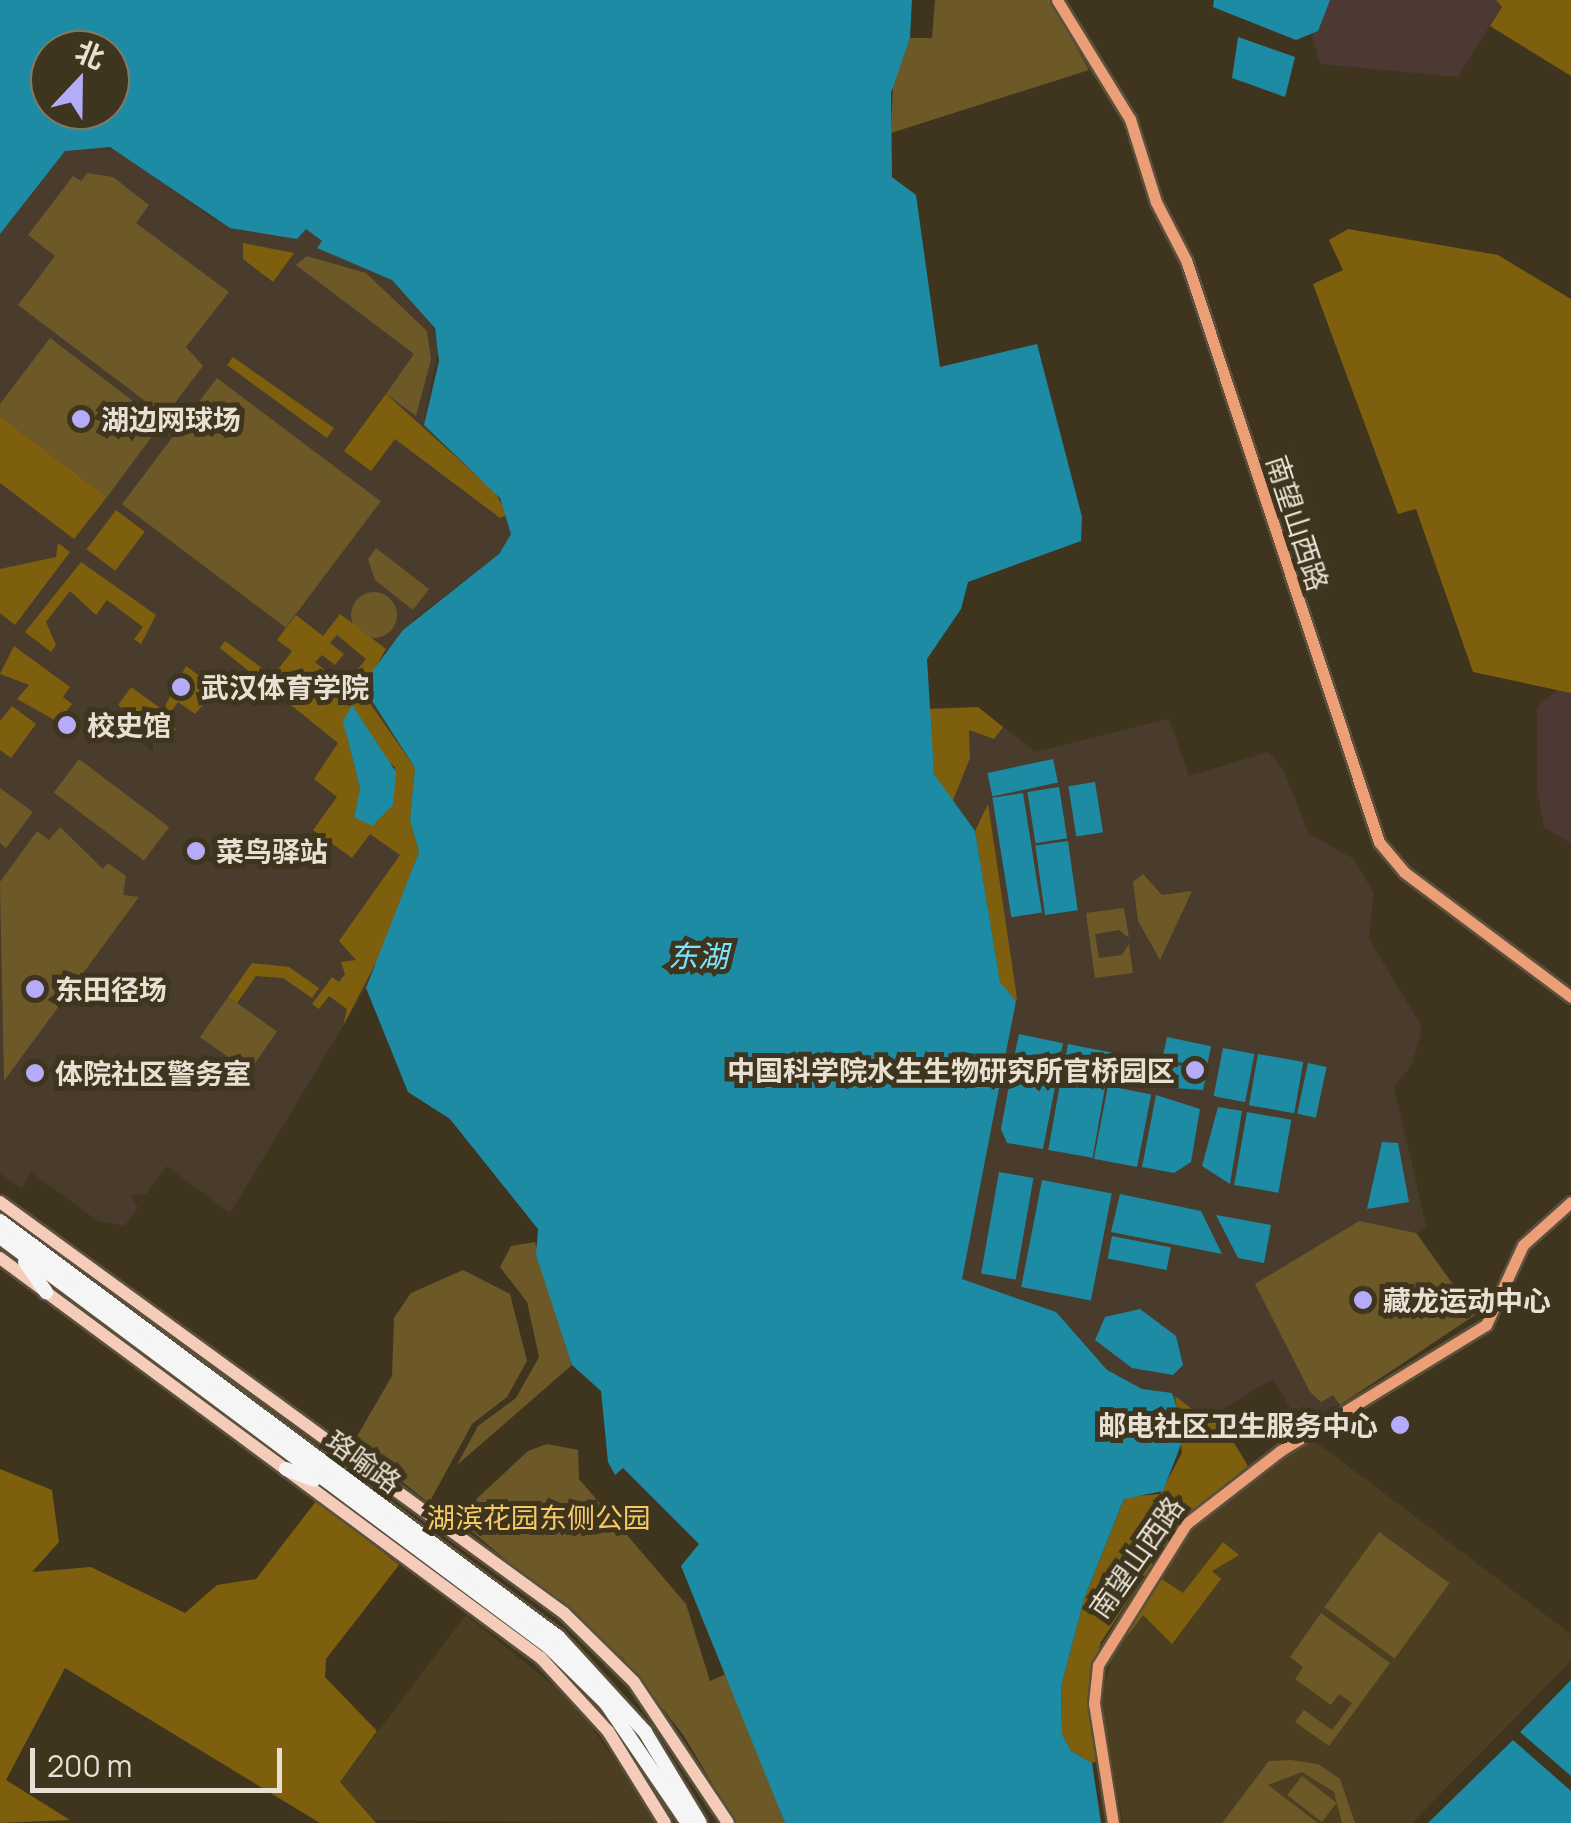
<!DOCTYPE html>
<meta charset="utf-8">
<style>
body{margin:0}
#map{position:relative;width:1571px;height:1823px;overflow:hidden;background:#3f351f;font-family:Manrope,"Noto Sans SC",sans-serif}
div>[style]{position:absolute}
.built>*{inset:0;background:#4c3e21}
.industrial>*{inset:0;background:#4d3933}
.education>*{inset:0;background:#493c2d}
.green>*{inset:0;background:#6d5828;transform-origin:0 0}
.round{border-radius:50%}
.forest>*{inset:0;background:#7e5f0e;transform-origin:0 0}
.water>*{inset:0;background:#1d8ba3;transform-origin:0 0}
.roads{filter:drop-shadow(2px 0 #5a503c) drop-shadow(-2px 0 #5a503c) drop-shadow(0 2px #5a503c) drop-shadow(0 -2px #5a503c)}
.secondary>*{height:11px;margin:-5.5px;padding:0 5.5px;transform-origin:5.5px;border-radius:5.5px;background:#ec9e77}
.primary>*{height:12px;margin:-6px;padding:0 6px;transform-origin:6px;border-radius:6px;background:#f5ccb9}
.highway>*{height:14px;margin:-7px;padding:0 7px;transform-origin:7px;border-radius:7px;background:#f5f5f5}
.dots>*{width:28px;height:28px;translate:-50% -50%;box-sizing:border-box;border:5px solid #3f351f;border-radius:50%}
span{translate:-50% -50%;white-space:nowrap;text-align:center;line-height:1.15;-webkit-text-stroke:10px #3f351f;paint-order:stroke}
.poi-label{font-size:28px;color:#e7e0d3;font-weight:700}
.left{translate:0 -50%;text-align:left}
.right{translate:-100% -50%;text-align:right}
.street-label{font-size:28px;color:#e7e0d3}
.park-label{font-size:28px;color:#f5c965}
.water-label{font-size:30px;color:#7de4fe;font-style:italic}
.north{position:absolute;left:30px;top:30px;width:100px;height:100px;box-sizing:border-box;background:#3f351f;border:2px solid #827967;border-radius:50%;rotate:22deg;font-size:28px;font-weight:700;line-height:40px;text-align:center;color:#e7e0d3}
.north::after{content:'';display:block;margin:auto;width:35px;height:45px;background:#b5acf9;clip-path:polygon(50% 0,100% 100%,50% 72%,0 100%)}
.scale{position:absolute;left:30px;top:1748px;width:252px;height:45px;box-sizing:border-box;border:5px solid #e7e0d3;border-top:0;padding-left:12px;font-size:30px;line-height:35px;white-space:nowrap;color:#e7e0d3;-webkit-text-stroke:8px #3f351f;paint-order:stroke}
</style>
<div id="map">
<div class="built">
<i style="clip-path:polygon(1309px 1437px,1571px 1634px,1571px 1661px,1412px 1823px,1123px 1823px,1100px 1702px,1116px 1642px,1213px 1502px)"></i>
<i style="clip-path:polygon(466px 1615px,574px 1702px,659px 1823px,372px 1820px,340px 1782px)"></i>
</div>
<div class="industrial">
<i style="clip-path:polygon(1330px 0,1496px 0,1502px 6px,1458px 77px,1320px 64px,1312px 36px)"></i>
<i style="clip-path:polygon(1561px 687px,1571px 693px,1571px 843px,1544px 827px,1537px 790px,1537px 707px)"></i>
</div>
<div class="education">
<i style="clip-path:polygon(99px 146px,123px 153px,214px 219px,297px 239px,305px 228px,322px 241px,318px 248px,375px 268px,408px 294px,430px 319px,439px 348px,424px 419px,506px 509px,511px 534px,499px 554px,415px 619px,372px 667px,416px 774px,401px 886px,366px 988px,230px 1213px,167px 1166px,146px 1194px,131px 1195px,138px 1208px,124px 1226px,98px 1221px,31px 1172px,22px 1189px,0 1173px,0 234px,65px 151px)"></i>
<i style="clip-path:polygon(978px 707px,1035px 752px,1169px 719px,1189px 776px,1268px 752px,1283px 769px,1309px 834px,1354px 859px,1374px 894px,1369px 939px,1422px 1027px,1412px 1065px,1394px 1086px,1426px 1226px,1417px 1233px,1475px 1315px,1302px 1428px,1273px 1379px,1205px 1419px,1155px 1414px,959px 1294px,915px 709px)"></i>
</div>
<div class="green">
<i style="clip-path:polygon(935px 0,1050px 0,1089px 70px,891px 133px,893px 84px,910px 38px,932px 38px)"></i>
<i style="clip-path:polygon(87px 173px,113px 177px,149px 205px,136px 223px,229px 292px,186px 347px,203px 366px,165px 416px,18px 305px,55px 256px,28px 235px,73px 176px,81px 181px)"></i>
<i style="clip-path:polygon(307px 256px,366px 273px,427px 331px,431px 359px,416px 416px,386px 394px,414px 354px,296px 265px)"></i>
<i style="clip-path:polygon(50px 338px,162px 423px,107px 497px,0 416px,0 404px)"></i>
<i style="left:217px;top:378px;width:205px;height:158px;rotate:37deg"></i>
<i style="clip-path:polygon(376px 548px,429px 589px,413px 610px,375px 580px,368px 559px)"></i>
<i class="round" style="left:351px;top:592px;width:46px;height:46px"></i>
<i style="left:79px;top:759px;width:113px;height:42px;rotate:37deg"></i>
<i style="clip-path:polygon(0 788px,33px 812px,6px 848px,0 843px)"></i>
<i style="clip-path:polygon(60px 827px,103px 869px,108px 863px,126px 876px,123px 895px,139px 897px,4px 1081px,0 882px,37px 831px,49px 840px)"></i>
<i style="clip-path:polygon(1143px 874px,1162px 895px,1192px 891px,1160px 960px,1138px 921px,1133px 882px)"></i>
<i style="clip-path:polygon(1124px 908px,1129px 938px,1119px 930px,1095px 934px,1099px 958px,1122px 955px,1129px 944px,1133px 973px,1095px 978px,1086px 913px)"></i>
<i style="left:228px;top:997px;width:60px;height:49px;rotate:35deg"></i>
<i style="clip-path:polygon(1359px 1221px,1416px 1233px,1475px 1315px,1340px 1405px,1333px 1395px,1321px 1402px,1310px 1392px,1255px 1284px)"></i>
<i style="clip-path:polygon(535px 1242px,572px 1365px,457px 1465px,478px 1426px,516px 1398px,539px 1357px,527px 1302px,500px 1267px,511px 1246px)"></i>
<i style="clip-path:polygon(463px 1270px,510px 1294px,527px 1361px,507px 1397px,472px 1424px,429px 1503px,353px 1443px,392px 1376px,394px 1318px,411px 1293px)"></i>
<i style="clip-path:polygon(547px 1444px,578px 1450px,579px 1479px,686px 1604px,710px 1681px,726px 1674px,785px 1823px,736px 1823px,684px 1736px,623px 1658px,456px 1518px,528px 1451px)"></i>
<i style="left:1379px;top:1532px;width:87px;height:93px;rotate:36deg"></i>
<i style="clip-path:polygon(1321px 1613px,1390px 1663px,1329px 1746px,1295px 1722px,1304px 1710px,1332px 1730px,1352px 1703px,1339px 1694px,1331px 1705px,1295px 1679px,1303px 1667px,1290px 1657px)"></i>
<i style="clip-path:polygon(1291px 1760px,1318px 1764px,1340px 1779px,1355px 1823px,1342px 1823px,1334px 1792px,1302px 1772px,1268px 1785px,1318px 1823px,1222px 1823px,1269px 1761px)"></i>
<i style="left:1302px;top:1776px;width:44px;height:24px;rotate:38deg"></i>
</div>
<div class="forest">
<i style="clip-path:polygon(1496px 0,1571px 0,1571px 76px,1490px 26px,1502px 7px)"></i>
<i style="clip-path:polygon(1348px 229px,1498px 255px,1571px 299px,1571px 693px,1473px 672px,1416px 509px,1398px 514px,1313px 284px,1343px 270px,1329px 240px)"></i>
<i style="clip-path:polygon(243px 243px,294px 253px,273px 282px,243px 259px)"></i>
<i style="clip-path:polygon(233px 357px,334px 428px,327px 438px,227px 365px)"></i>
<i style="clip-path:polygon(386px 394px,496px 493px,507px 515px,500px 518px,395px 439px,371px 471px,344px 451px)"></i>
<i style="clip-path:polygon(0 416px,107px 497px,74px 539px,0 483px)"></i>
<i style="left:116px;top:510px;width:36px;height:49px;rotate:37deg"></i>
<i style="clip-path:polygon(58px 543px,70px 552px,15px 625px,0 613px,0 569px,56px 557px)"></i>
<i style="clip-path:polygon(81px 562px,156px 615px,141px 644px,134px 639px,143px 627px,107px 600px,96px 615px,70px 591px,46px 622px,56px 645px,51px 652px,25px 632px)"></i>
<i style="clip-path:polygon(evenodd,340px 614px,386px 649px,362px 692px,415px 768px,410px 820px,419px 852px,383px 949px,343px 1026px,347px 1009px,329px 996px,319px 1009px,312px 1004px,332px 977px,339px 982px,345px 974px,341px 962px,356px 960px,339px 941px,400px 855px,370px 834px,352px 858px,313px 830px,337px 797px,314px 779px,338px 743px,220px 648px,225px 641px,273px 676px,292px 651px,277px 640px,296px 615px,323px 636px,340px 614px,337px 635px,366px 659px,344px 686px,315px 662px,322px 655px,335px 665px,344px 654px,330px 643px,337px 635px,340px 614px,345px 729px,395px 767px,393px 805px,354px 817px,360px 788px,345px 729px)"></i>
<i style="clip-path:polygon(14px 646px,70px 687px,63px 697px,72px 704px,58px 722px,17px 699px,29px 685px,0 674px)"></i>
<i style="clip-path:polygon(186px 666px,217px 689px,195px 714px,178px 702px,165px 721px,176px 729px,167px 741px,118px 705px,131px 687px,163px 710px)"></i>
<i style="clip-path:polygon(12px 706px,36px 724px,11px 758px,0 750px,0 721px)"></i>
<i style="clip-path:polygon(978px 707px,1003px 727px,994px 739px,969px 730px,970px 758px,952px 803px,934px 774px,929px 709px)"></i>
<i style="clip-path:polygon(988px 804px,1017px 998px,1016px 1001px,1000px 983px,975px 831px)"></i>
<i style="clip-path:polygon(252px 963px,289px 967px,319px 988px,312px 998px,283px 978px,256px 976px,237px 1003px,228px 997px)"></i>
<i style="clip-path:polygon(1175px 1396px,1205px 1419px,1216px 1413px,1248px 1466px,1182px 1519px,1101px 1642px,1089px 1679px,1099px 1761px,1092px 1763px,1071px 1751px,1062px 1734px,1061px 1687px,1084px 1599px,1125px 1497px,1160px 1494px,1182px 1453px)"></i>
<i style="clip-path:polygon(0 1469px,52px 1490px,59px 1542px,32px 1572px,91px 1567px,185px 1613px,217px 1585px,256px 1579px,317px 1500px,399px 1565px,326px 1659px,325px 1677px,377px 1731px,340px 1782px,376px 1823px,320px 1823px,65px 1668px,6px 1780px,70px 1820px,0 1823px)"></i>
<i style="clip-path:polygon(1223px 1542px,1239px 1555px,1212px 1571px,1221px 1579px,1172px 1644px,1143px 1615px,1128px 1635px,1122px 1632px,1157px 1576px,1183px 1593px)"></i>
</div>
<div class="water">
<i style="clip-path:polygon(evenodd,0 0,912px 0,910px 38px,891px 93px,892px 177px,916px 195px,940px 367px,1037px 344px,1082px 517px,1081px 541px,968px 582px,961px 609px,927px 659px,934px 774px,975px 831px,1000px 982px,1016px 1001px,962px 1279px,1056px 1312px,1107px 1370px,1142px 1389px,1172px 1393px,1185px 1434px,1163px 1491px,1124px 1499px,1084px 1599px,1061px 1687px,1062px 1734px,1071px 1751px,1092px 1763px,1101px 1823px,785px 1823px,681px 1566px,699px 1544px,623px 1468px,615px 1475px,608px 1462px,601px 1391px,572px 1365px,536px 1255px,538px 1229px,450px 1119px,408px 1092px,366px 988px,419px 852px,410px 820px,415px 768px,362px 685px,403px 630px,499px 554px,511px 534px,500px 498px,424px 425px,439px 361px,435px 328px,392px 280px,317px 248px,322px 241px,306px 229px,297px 239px,230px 228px,110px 147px,65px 151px,0 234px,0 0,110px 50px,110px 110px,50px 110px,50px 50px,110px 50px)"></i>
<i style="clip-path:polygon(1214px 0,1330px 0,1318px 31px,1296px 40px,1213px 7px)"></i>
<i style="clip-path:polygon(1238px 37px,1295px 57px,1285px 97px,1232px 78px)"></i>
<i style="clip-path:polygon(352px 705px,396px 772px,393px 805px,372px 826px,354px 817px,360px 788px,343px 721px)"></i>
<i style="left:1053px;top:759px;width:24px;height:67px;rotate:78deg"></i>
<i style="left:1095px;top:782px;width:51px;height:27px;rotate:81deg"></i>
<i style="left:1059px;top:787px;width:52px;height:32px;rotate:81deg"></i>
<i style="left:1023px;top:793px;width:121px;height:31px;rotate:81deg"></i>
<i style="left:1068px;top:841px;width:70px;height:33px;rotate:82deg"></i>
<i style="left:1019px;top:1034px;width:45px;height:25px;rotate:12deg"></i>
<i style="left:1167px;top:1037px;width:45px;height:22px;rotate:12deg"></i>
<i style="left:1068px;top:1044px;width:44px;height:25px;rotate:11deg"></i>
<i style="left:1223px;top:1048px;width:32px;height:49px;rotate:11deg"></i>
<i style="left:1115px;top:1053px;width:43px;height:25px;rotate:11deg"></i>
<i style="left:1258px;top:1054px;width:46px;height:52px;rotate:10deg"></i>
<i style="clip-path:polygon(1162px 1062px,1207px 1071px,1203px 1090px,1158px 1087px)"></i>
<i style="left:1308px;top:1063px;width:19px;height:52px;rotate:12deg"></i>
<i style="clip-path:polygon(1012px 1069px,1057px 1077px,1043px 1149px,1007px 1143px,1001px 1129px)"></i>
<i style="left:1061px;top:1078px;width:45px;height:73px;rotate:10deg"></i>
<i style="left:1108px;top:1086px;width:44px;height:74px;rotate:11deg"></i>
<i style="clip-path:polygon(1156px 1095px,1200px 1109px,1191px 1162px,1174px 1173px,1142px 1167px)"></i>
<i style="clip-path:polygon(1218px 1107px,1242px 1111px,1230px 1184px,1202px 1166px)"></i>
<i style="left:1247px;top:1112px;width:45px;height:74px;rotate:10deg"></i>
<i style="clip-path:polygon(1382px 1142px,1398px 1143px,1409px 1202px,1367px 1209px)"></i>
<i style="left:999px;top:1172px;width:35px;height:103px;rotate:10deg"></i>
<i style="left:1042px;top:1180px;width:71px;height:109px;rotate:11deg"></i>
<i style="clip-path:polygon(1120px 1194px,1201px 1211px,1222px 1254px,1111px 1232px)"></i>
<i style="clip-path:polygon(1216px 1215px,1271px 1225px,1264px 1263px,1238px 1258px)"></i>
<i style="left:1112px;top:1236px;width:60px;height:23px;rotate:11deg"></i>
<i style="clip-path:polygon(1140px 1309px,1176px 1336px,1183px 1365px,1173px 1375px,1132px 1368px,1095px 1340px,1105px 1317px)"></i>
<i style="clip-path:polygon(1571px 1680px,1571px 1776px,1520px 1732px)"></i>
<i style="clip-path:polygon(1513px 1740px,1571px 1791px,1571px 1823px,1428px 1823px)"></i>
</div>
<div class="roads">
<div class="secondary">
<i style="left:1057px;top:0;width:140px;rotate:58.5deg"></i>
<i style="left:1130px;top:119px;width:87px;rotate:72.6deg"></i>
<i style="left:1156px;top:202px;width:65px;rotate:62.7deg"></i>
<i style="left:1186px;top:260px;width:613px;rotate:71.65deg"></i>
<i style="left:1379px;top:842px;width:39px;rotate:50deg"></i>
<i style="left:1404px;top:872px;width:209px;rotate:36.8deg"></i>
<i style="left:1113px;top:1823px;width:121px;rotate:-99deg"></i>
<i style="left:1094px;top:1703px;width:38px;rotate:-84deg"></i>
<i style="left:1098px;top:1665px;width:166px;rotate:-58deg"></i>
<i style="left:1186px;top:1524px;width:119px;rotate:-37.8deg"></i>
<i style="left:1280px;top:1451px;width:241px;rotate:-31.5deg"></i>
<i style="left:1486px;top:1325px;width:88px;rotate:-65.2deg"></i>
<i style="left:1523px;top:1245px;width:64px;rotate:-41.9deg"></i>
</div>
<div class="primary">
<i style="left:0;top:1202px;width:698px;rotate:36.08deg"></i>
<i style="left:564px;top:1613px;width:98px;rotate:44.6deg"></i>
<i style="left:634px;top:1682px;width:169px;rotate:56.3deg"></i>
<i style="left:0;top:1258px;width:673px;rotate:36.48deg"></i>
<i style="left:541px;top:1658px;width:99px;rotate:47.5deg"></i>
<i style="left:608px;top:1731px;width:108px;rotate:58.2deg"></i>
</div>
<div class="highway">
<i style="left:0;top:1221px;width:696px;rotate:36.71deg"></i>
<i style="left:558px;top:1637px;width:129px;rotate:47.5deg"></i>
<i style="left:645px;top:1732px;width:106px;rotate:58.9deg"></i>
<i style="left:0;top:1237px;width:684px;rotate:36.74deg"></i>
<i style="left:548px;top:1646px;width:81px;rotate:44.5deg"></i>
<i style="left:606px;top:1703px;width:145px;rotate:55.7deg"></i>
<i style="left:25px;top:1262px;width:37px;rotate:55deg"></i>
<i style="left:286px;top:1469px;width:30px;rotate:21deg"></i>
</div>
</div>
<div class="dots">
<i style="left:81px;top:419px;background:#b5acf9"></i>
<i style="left:181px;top:687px;background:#b5acf9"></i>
<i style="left:67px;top:725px;background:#b5acf9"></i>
<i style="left:196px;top:851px;background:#b5acf9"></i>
<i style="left:35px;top:989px;background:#b5acf9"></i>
<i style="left:1195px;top:1070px;background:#b5acf9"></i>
<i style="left:35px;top:1073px;background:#b5acf9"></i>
<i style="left:1363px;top:1300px;background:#b5acf9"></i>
<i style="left:1400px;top:1425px;background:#b5acf9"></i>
</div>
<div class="poi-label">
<span class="left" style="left:101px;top:419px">湖边网球场</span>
<span class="left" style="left:201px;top:687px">武汉体育学院</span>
<span class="left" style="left:87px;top:725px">校史馆</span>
<span class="left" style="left:216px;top:851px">菜鸟驿站</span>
<span class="left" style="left:55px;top:989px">东田径场</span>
<span class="right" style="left:1175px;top:1070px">中国科学院水生生物研究所官桥园区</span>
<span class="left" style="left:55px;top:1073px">体院社区警务室</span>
<span class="left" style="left:1383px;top:1300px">藏龙运动中心</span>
<span class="right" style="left:1378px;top:1425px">邮电社区卫生服务中心</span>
</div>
<div class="street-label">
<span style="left:1298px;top:523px;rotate:72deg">南望山西路</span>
<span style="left:364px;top:1461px;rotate:36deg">珞喻路</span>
<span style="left:1136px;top:1557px;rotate:-55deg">南望山西路</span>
</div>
<div class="park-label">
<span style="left:539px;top:1517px">湖滨花园东侧公园</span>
</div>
<div class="water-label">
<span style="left:698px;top:956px">东湖</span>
</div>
<div class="north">北</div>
<div class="scale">200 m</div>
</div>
